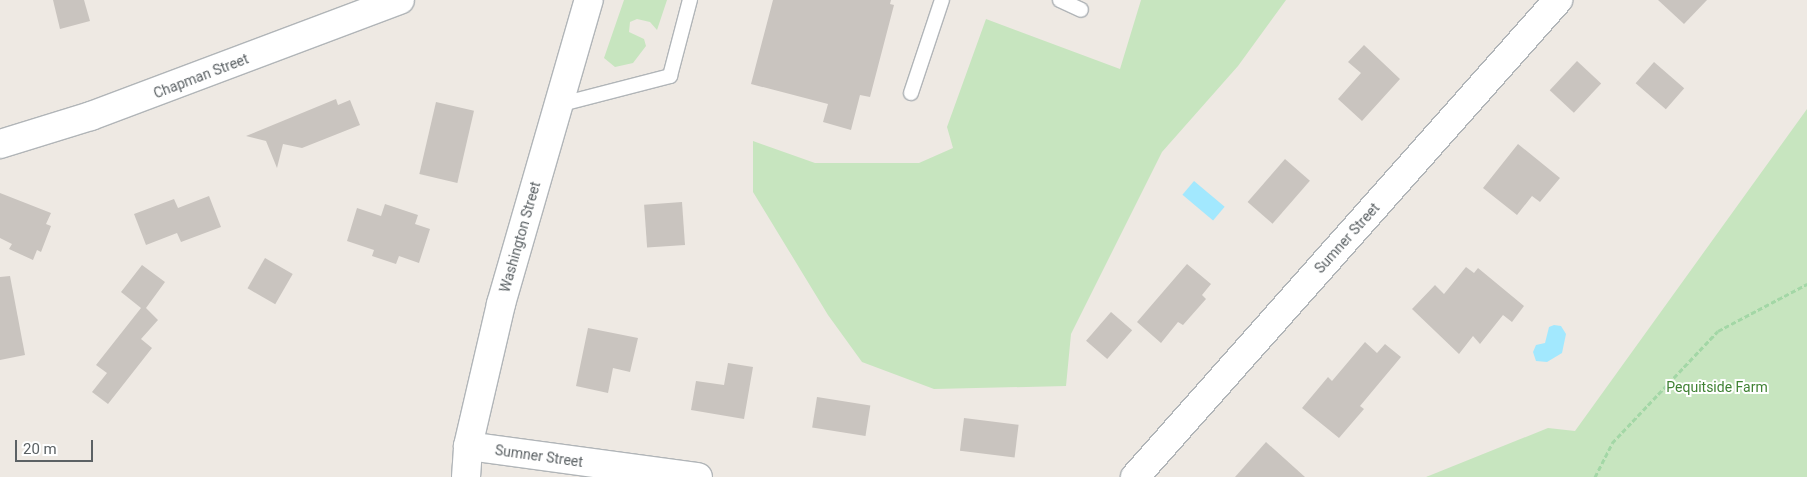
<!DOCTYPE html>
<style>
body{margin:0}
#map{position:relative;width:1807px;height:477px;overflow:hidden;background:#eee9e3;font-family:Roboto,sans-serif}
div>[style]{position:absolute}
.green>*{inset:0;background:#c7e5bf}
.water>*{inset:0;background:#a2e8fe;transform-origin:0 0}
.building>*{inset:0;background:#c9c4bf;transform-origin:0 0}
.path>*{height:3px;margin-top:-1.5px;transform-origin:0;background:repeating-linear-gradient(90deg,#a3d7a6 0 5px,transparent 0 7.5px)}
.roads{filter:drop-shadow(1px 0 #b1b5b8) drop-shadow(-1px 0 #b1b5b8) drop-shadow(0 1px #b1b5b8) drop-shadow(0 -1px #b1b5b8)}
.lane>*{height:14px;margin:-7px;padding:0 7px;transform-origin:7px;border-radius:7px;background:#fff}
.street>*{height:28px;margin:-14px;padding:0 14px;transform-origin:14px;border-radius:14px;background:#fff}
.secondary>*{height:28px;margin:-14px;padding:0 14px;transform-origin:14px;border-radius:14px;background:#fff}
span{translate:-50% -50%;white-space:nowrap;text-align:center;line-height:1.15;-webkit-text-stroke:4px #fff;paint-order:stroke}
.street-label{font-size:14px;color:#5b6164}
.park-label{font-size:14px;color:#408234}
.scale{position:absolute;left:15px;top:440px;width:78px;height:22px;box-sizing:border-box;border:2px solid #5b6164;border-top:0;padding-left:6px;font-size:15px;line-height:18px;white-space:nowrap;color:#5b6164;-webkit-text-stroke:4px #fff;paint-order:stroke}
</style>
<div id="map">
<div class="green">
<i style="clip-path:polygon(624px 0,667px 0,657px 30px,650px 22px,637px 19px,630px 22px,629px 32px,644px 39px,646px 46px,633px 63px,615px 67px,604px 58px)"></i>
<i style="clip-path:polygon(1141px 0,1286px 0,1238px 66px,1162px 152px,1071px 334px,1066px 386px,934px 389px,862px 362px,828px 315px,753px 192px,753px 141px,815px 163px,919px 163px,953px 148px,947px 127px,986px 19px,1120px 69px)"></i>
<i style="clip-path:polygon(1807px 109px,1807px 477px,1426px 477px,1548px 428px,1575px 431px)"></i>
</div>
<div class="water">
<i style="left:1194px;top:181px;width:40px;height:18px;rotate:40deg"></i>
<i style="clip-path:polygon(1554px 325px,1561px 326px,1566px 334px,1562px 353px,1547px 362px,1536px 361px,1533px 352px,1536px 345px,1545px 343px,1549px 327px)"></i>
</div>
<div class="building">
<i style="clip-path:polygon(53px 0,84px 0,90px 21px,60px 29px)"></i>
<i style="clip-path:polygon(773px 0,891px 0,890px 4px,894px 5px,870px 97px,860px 95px,851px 130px,823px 122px,828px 104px,751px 84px)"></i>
<i style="clip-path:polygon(1658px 0,1707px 0,1684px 24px)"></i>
<i style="clip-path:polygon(1364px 45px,1400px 79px,1362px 121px,1338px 99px,1361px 73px,1348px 62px)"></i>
<i style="left:1577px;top:61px;width:33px;height:40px;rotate:43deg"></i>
<i style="left:1654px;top:62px;width:40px;height:28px;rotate:41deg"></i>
<i style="clip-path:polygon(336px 99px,338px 105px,350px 100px,360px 125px,302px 148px,283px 144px,277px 168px,266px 141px,246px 136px)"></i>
<i style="left:436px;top:102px;width:39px;height:74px;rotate:13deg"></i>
<i style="clip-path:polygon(1518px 144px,1560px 178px,1540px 202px,1532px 196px,1517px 215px,1483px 188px)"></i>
<i style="left:1285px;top:159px;width:33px;height:57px;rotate:41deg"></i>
<i style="clip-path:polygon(0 193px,51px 213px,46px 224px,51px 226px,41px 252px,37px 250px,33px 260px,9px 249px,12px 244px,0 238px)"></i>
<i style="clip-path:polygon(209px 196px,221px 227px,181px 242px,177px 233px,146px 245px,134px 214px,174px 199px,178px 208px)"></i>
<i style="left:682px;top:202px;width:43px;height:38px;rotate:86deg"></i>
<i style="clip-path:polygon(385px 204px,418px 215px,415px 224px,430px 229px,419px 263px,399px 256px,396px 264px,372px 256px,374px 250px,347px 241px,357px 208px,381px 216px)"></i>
<i style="left:265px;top:258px;width:32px;height:35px;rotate:30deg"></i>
<i style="clip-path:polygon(1187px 264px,1211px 284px,1202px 295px,1206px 299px,1183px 325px,1178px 322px,1161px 343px,1137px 322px)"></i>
<i style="clip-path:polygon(142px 265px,165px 282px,146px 308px,158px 320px,141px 339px,152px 348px,108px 404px,92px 392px,107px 373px,96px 365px,141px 308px,121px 292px)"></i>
<i style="clip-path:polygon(1466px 267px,1474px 273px,1478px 268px,1524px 306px,1512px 322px,1503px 315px,1480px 344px,1473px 336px,1459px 354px,1412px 309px,1435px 285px,1444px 294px)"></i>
<i style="clip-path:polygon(10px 276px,25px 355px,0 360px,0 277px)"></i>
<i style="left:1111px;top:312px;width:28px;height:38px;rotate:41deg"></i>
<i style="clip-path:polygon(588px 328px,638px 338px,630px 372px,613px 368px,608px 393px,576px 386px)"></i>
<i style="clip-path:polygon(1365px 342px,1377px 353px,1385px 344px,1401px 357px,1360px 406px,1364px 409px,1339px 438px,1302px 408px,1328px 377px,1332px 381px)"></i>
<i style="clip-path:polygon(728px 363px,753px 367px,744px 419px,691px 410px,696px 381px,724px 385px)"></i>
<i style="left:817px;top:397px;width:54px;height:31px;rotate:9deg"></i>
<i style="left:964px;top:418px;width:55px;height:33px;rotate:7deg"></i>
<i style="clip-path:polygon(1266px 442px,1305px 477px,1235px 477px)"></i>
</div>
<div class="path">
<i style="left:1595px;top:477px;width:38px;rotate:-63deg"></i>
<i style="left:1612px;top:443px;width:154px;rotate:-46.6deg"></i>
<i style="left:1718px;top:331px;width:101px;rotate:-27.8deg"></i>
</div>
<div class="roads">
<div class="lane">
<i style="left:1060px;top:0;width:23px;rotate:25deg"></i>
<i style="left:911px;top:93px;width:98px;rotate:-71.6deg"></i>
<i style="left:558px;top:105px;width:116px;rotate:-14.5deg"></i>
<i style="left:670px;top:76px;width:79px;rotate:-75.3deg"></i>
</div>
<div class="street">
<i style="left:468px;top:446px;width:232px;rotate:7.7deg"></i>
<i style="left:1135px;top:477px;width:638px;rotate:-48.43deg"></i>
</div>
<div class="secondary">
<i style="left:0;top:144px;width:95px;rotate:-17.1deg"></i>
<i style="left:91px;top:116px;width:330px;rotate:-20.6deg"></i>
<i style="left:466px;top:477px;width:31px;rotate:-86deg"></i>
<i style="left:468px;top:446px;width:146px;rotate:-76.9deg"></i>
<i style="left:501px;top:304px;width:316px;rotate:-73.9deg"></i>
</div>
</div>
<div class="street-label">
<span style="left:201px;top:76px;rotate:-21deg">Chapman Street</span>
<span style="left:520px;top:237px;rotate:-74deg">Washington Street</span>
<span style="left:1347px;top:238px;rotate:-48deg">Sumner Street</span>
<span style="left:539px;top:456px;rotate:8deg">Sumner Street</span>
</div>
<div class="park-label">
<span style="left:1717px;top:387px">Pequitside Farm</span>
</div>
<div class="scale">20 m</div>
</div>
